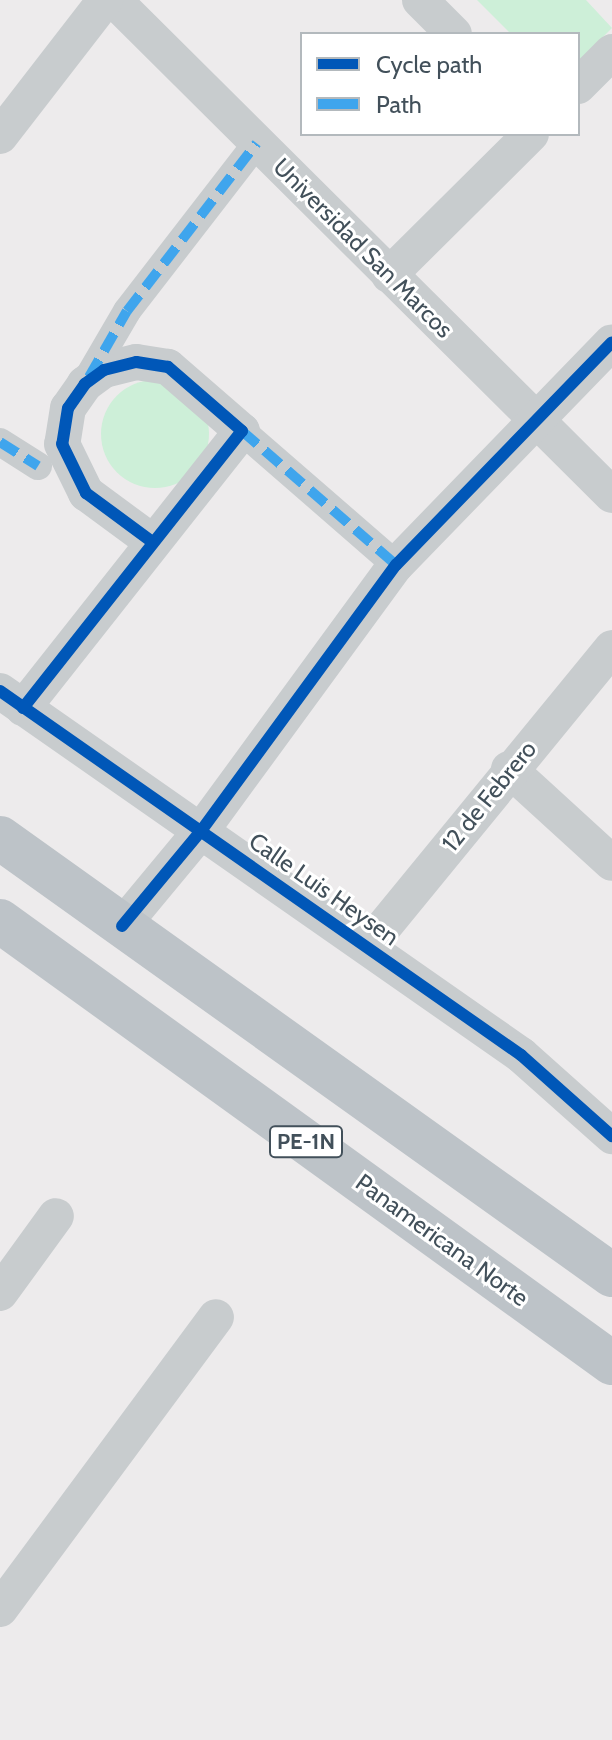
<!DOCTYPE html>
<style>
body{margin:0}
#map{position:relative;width:612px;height:1740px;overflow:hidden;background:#edebec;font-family:Cabin,sans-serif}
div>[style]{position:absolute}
.green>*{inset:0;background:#cdefd8}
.round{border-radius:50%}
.pedestrian>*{height:28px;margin:-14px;padding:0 14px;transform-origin:14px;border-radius:14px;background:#c8ccce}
.minor>*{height:36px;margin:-18px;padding:0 18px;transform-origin:18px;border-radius:18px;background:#c8ccce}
.trunk>*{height:44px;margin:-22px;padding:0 22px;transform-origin:22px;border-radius:22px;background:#bdc3c8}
.quiet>*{height:10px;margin-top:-5px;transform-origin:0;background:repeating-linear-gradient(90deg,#3fa5ed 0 20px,transparent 0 30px)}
.cycleway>*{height:12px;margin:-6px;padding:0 6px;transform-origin:6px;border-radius:6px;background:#0057b8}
span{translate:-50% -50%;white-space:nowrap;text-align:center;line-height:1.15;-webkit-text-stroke:6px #fff;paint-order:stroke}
.shield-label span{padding:2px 6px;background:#fff;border:2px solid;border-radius:6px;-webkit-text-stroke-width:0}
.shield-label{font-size:22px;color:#42505a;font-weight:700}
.street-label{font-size:24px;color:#42505a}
.legend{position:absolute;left:300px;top:32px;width:280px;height:104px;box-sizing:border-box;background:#fff;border:2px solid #b3b9bd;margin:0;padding:10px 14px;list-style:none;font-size:24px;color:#42505a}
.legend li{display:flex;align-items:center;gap:16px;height:40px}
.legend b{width:40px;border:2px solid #b3b9bd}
</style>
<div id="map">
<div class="green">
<i style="clip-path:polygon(477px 0,586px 0,612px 28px,578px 62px,578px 34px,511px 34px)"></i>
<i class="round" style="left:101px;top:380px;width:108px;height:108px"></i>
</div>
<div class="pedestrian">
<i style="left:85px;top:383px;width:83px;rotate:-59.7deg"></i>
<i style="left:127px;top:311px;width:212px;rotate:-52.3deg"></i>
<i style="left:242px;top:431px;width:204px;rotate:41deg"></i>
<i style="left:0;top:442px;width:45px;rotate:32.3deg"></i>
</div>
<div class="minor">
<i style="left:114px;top:0;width:702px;rotate:44.83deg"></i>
<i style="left:420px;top:0;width:48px;rotate:45deg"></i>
<i style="left:578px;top:86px;width:48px;rotate:-45deg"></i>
<i style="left:0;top:136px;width:172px;rotate:-52.3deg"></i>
<i style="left:389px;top:275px;width:200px;rotate:-44.8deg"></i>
<i style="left:0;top:691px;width:636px;rotate:34.94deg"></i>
<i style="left:521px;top:1055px;width:122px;rotate:41.7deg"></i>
<i style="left:23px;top:708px;width:353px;rotate:-51.7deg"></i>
<i style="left:242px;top:431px;width:98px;rotate:-139.1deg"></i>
<i style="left:168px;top:367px;width:32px;rotate:-171deg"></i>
<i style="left:136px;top:362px;width:33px;rotate:166deg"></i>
<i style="left:104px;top:370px;width:24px;rotate:144deg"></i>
<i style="left:85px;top:384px;width:29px;rotate:125deg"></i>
<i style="left:68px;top:408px;width:36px;rotate:99deg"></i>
<i style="left:62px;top:444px;width:55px;rotate:63.9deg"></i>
<i style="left:86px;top:493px;width:81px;rotate:36.4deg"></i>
<i style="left:509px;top:769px;width:139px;rotate:42.4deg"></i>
<i style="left:122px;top:926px;width:124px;rotate:-50.3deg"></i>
<i style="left:201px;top:831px;width:330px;rotate:-53.8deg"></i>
<i style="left:396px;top:565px;width:310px;rotate:-45.9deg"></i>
<i style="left:368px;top:946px;width:385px;rotate:-50.7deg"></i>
<i style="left:0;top:1293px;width:95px;rotate:-54deg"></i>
<i style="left:0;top:1609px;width:363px;rotate:-53.5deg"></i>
</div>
<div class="trunk">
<i style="left:0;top:838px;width:752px;rotate:35.53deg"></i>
<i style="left:0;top:921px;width:755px;rotate:35.84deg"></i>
</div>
<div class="quiet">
<i style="left:89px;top:377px;width:76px;rotate:-60.1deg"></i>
<i style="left:127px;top:311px;width:212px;rotate:-52.3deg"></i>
<i style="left:242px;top:431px;width:204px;rotate:41deg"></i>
<i style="left:0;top:442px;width:45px;rotate:32.3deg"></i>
</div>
<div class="cycleway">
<i style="left:0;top:691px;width:636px;rotate:34.94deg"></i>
<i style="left:521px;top:1055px;width:122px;rotate:41.7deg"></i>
<i style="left:23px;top:708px;width:353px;rotate:-51.7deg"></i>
<i style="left:242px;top:431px;width:98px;rotate:-139.1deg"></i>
<i style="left:168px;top:367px;width:32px;rotate:-171deg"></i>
<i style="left:136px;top:362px;width:33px;rotate:166deg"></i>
<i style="left:104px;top:370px;width:24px;rotate:144deg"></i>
<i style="left:85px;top:384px;width:29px;rotate:125deg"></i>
<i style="left:68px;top:408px;width:36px;rotate:99deg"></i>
<i style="left:62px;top:444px;width:55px;rotate:63.9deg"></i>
<i style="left:86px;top:493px;width:81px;rotate:36.4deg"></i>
<i style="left:122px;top:926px;width:124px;rotate:-50.3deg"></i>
<i style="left:201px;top:831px;width:330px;rotate:-53.8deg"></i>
<i style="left:396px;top:565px;width:310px;rotate:-45.9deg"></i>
</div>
<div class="shield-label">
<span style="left:306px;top:1142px">PE-1N</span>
</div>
<div class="street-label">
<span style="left:363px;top:248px;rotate:45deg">Universidad San Marcos</span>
<span style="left:489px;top:796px;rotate:-51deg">12 de Febrero</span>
<span style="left:324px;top:889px;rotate:35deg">Calle Luis Heysen</span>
<span style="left:442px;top:1240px;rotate:36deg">Panamericana Norte</span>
</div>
<ul class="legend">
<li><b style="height:10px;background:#0057b8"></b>Cycle path</li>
<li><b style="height:10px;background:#3fa5ed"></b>Path</li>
</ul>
</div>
